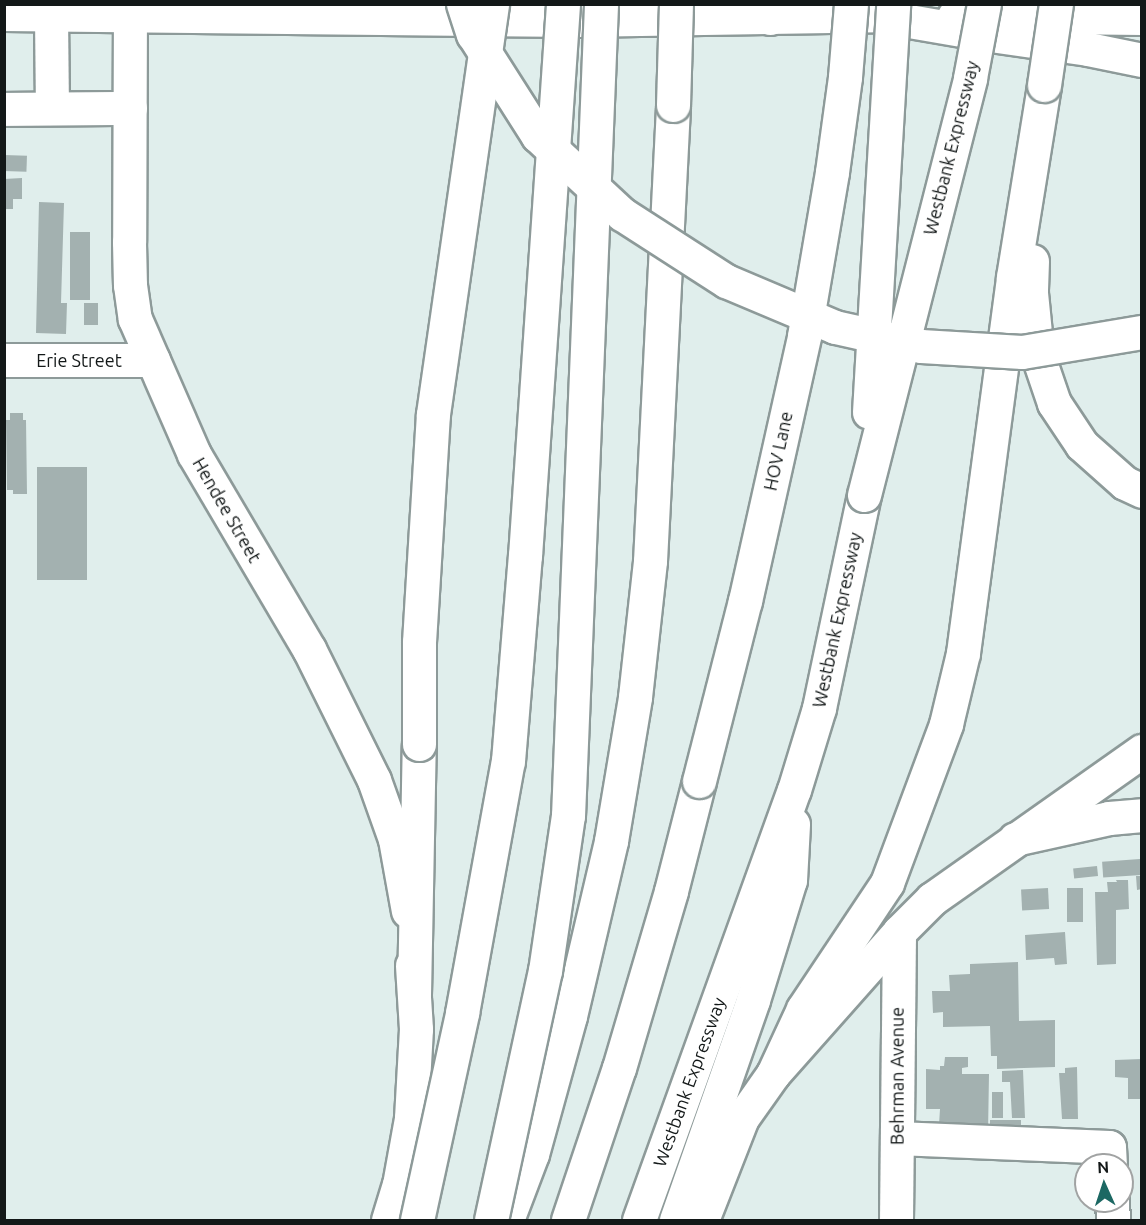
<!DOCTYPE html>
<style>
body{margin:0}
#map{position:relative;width:1146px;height:1225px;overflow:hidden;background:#e0eeec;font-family:Ubuntu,sans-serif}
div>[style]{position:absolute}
.building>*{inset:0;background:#a3b1b0;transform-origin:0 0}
.roads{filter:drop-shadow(2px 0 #8d9a99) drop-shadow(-2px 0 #8d9a99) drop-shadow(0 2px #8d9a99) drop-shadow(0 -2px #8d9a99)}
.minor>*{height:33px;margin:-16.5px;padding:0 16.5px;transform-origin:16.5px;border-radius:16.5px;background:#fff}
.major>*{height:33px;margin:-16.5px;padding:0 16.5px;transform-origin:16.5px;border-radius:16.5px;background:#fff}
.highway>*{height:33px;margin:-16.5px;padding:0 16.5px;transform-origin:16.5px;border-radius:16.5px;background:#fff}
.bridges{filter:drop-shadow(2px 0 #8d9a99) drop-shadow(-2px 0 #8d9a99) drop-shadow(0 2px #8d9a99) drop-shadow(0 -2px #8d9a99)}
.highway-bridge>*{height:33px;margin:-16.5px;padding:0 16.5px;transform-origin:16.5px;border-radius:16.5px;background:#fff}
span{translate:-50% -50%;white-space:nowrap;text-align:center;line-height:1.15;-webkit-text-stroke:4.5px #fff;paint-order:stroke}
.street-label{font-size:18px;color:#131818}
.frame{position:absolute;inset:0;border:6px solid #131818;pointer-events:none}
.north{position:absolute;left:1074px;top:1153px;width:60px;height:60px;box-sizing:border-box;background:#fff;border:2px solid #a1a3a3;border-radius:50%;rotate:357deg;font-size:16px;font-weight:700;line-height:24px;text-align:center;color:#131818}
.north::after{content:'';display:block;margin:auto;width:21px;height:27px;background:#1c6863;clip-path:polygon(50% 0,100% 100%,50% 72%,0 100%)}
</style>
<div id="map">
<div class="building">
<i style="left:4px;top:155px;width:23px;height:16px;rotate:2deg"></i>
<i style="clip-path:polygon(22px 178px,22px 199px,13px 199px,13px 209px,4px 209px,4px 179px)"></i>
<i style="clip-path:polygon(39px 202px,64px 203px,61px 303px,67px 303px,66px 334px,36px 333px)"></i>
<i style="left:70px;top:232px;width:20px;height:68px"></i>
<i style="left:98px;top:303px;width:22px;height:14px;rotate:90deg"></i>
<i style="clip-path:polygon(10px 413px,23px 413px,23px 420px,26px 420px,27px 494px,13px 494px,13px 490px,7px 490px,6px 420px,10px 420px)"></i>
<i style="left:37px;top:467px;width:50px;height:113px"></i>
<i style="left:1140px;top:859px;width:16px;height:38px;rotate:86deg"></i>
<i style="left:1097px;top:866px;width:10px;height:24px;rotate:84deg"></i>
<i style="clip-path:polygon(1136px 876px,1142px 876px,1142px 889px,1137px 890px)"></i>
<i style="clip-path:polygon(1116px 880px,1128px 880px,1129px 909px,1116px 910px,1116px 964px,1097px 965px,1095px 892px,1108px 892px,1107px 882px,1117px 882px)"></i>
<i style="left:1048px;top:888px;width:21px;height:27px;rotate:87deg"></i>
<i style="left:1067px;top:888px;width:16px;height:34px"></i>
<i style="clip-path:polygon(1065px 932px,1067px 964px,1055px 965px,1054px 958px,1026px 960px,1025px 935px)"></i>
<i style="clip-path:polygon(1018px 962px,1019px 1021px,1055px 1020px,1055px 1067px,997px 1069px,997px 1056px,991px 1056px,990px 1026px,943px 1027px,943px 1012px,933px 1013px,932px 991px,950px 991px,949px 975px,970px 974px,970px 964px)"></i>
<i style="clip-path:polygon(945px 1057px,968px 1057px,968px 1067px,962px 1068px,962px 1074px,989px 1074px,988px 1134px,939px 1125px,940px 1109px,926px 1109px,926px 1069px,940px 1070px,940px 1066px,944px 1066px)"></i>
<i style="clip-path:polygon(1142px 1059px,1142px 1099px,1128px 1099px,1128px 1078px,1115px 1077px,1115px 1060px)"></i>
<i style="clip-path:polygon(1077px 1067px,1078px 1119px,1062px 1119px,1059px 1073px,1065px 1073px,1065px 1068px)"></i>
<i style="clip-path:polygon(1023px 1070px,1025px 1118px,1012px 1118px,1010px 1082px,1002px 1082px,1002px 1071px)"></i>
<i style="left:1003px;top:1092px;width:26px;height:11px;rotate:90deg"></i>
<i style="left:1021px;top:1120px;width:12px;height:31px;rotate:90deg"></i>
</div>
<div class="roads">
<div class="minor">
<i style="left:51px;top:15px;width:93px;rotate:89.4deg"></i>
<i style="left:4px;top:109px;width:126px;rotate:-0.5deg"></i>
<i style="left:4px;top:360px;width:149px"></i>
<i style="left:1015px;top:839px;width:96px;rotate:-12.6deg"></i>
<i style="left:1109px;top:818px;width:33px;rotate:-5deg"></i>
<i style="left:897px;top:1138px;width:212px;rotate:2.4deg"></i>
<i style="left:1109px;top:1147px;width:18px;rotate:87deg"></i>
<i style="left:1112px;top:1201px;width:19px;rotate:87deg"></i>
<i style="left:896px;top:1220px;width:288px;rotate:-89.4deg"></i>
</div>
<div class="major">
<i style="left:130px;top:4px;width:238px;rotate:90.2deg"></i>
<i style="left:129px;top:242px;width:43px;rotate:88.7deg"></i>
<i style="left:130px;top:285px;width:34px;rotate:82deg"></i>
<i style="left:135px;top:319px;width:147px;rotate:66.4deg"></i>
<i style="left:194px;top:454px;width:226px;rotate:59.5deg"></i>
<i style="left:309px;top:649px;width:146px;rotate:63.6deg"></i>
<i style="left:374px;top:780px;width:63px;rotate:70.4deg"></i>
<i style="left:395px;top:839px;width:73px;rotate:79.8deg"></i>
<i style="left:4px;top:14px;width:572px;rotate:0.6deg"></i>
<i style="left:576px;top:20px;width:303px;rotate:-0.9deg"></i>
<i style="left:954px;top:16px;width:188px;rotate:0.6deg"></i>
<i style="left:388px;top:1220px;width:37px;rotate:-73deg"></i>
<i style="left:399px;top:1185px;width:68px;rotate:-79.8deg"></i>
<i style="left:411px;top:1118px;width:89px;rotate:-86.8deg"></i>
<i style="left:416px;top:1029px;width:64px;rotate:-93.6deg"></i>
<i style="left:702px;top:1220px;width:110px;rotate:-68.6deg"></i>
<i style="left:742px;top:1118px;width:54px;rotate:-54.8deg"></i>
<i style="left:773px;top:1074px;width:190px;rotate:-48.4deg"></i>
<i style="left:899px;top:932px;width:47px;rotate:-45deg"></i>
<i style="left:932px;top:899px;width:257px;rotate:-35.2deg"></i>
</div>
<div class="highway">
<i style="left:770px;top:4px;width:14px;rotate:90deg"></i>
<i style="left:874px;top:15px;width:118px;rotate:9.8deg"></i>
<i style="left:990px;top:35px;width:99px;rotate:8.1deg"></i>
<i style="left:1088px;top:49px;width:55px;rotate:11.5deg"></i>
<i style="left:1032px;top:261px;width:32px;rotate:92deg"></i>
<i style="left:1031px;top:293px;width:60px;rotate:84.3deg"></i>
<i style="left:1037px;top:353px;width:53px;rotate:71.2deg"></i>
<i style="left:1054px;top:403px;width:50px;rotate:56.3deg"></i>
<i style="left:1082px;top:445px;width:57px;rotate:41.5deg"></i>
<i style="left:1125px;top:483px;width:19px;rotate:25deg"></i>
<i style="left:414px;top:994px;width:250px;rotate:-88.9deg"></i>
<i style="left:773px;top:1074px;width:72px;rotate:-65.2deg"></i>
<i style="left:803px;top:1009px;width:151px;rotate:-56.3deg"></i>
<i style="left:887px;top:883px;width:170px;rotate:-69.6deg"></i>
<i style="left:946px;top:724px;width:73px;rotate:-76.5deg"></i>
<i style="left:963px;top:653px;width:379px;rotate:-82.4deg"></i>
<i style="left:1013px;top:277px;width:194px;rotate:-80.8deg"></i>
<i style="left:507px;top:1220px;width:71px;rotate:-69.3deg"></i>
<i style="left:532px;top:1154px;width:143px;rotate:-74.6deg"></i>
<i style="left:570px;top:1016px;width:180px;rotate:-76.8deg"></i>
<i style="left:611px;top:841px;width:146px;rotate:-80.5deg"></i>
<i style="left:635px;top:697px;width:137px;rotate:-83.7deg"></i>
<i style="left:650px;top:561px;width:457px;rotate:-87.1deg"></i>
<i style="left:568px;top:1220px;width:160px;rotate:-71.5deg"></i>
<i style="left:619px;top:1068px;width:184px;rotate:-73.6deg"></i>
<i style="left:671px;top:891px;width:114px;rotate:-75.7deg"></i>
<i style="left:639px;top:1220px;width:457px;rotate:-70.2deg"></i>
<i style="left:794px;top:790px;width:86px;rotate:-73deg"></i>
<i style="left:819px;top:708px;width:218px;rotate:-78.1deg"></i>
<i style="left:676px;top:1220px;width:233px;rotate:-70.7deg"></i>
<i style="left:753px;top:1000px;width:126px;rotate:-72.9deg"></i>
<i style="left:790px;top:880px;width:56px;rotate:-86.9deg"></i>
</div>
</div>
<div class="bridges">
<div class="highway-bridge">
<i style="left:463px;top:4px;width:32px;rotate:72deg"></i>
<i style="left:473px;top:34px;width:121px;rotate:57.5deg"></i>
<i style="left:538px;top:136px;width:115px;rotate:42.9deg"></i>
<i style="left:622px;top:214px;width:124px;rotate:32.8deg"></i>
<i style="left:726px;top:281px;width:118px;rotate:22.9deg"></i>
<i style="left:835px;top:327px;width:88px;rotate:12.5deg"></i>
<i style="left:921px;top:346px;width:101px;rotate:3.4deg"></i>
<i style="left:1022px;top:352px;width:122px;rotate:-9.5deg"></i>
<i style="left:1044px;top:85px;width:82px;rotate:-81.6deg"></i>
<i style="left:673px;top:105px;width:101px;rotate:-88.3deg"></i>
<i style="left:869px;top:412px;width:409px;rotate:-86.6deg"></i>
<i style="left:864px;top:495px;width:430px;rotate:-75.7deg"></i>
<i style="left:970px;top:78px;width:75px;rotate:-79.3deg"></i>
<i style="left:419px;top:744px;width:102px;rotate:-90deg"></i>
<i style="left:419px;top:642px;width:228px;rotate:-86.5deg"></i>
<i style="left:433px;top:414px;width:414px;rotate:-81.8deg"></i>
<i style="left:699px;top:781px;width:186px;rotate:-75.7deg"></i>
<i style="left:745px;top:601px;width:271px;rotate:-77.4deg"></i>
<i style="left:804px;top:336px;width:166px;rotate:-80.3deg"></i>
<i style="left:832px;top:172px;width:96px;rotate:-82.2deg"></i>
<i style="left:845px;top:77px;width:73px;rotate:-85.3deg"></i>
<i style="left:417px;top:1220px;width:212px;rotate:-77.7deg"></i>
<i style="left:462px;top:1013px;width:256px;rotate:-79.7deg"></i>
<i style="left:508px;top:761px;width:206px;rotate:-85.3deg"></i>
<i style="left:525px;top:556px;width:553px;rotate:-86.06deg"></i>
<i style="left:491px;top:1220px;width:255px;rotate:-77.8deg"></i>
<i style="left:545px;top:971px;width:157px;rotate:-81.6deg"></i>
<i style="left:568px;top:816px;width:813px;rotate:-87.67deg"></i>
</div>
</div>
<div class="street-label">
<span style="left:951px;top:148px;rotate:-76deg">Westbank Expressway</span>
<span style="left:79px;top:360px">Erie Street</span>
<span style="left:778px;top:451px;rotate:-78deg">HOV Lane</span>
<span style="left:227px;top:510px;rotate:60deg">Hendee Street</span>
<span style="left:837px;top:620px;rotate:-78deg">Westbank Expressway</span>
<span style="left:897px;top:1076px;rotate:-90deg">Behrman Avenue</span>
<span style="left:689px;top:1082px;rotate:-70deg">Westbank Expressway</span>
</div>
<div class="frame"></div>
<div class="north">N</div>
</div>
